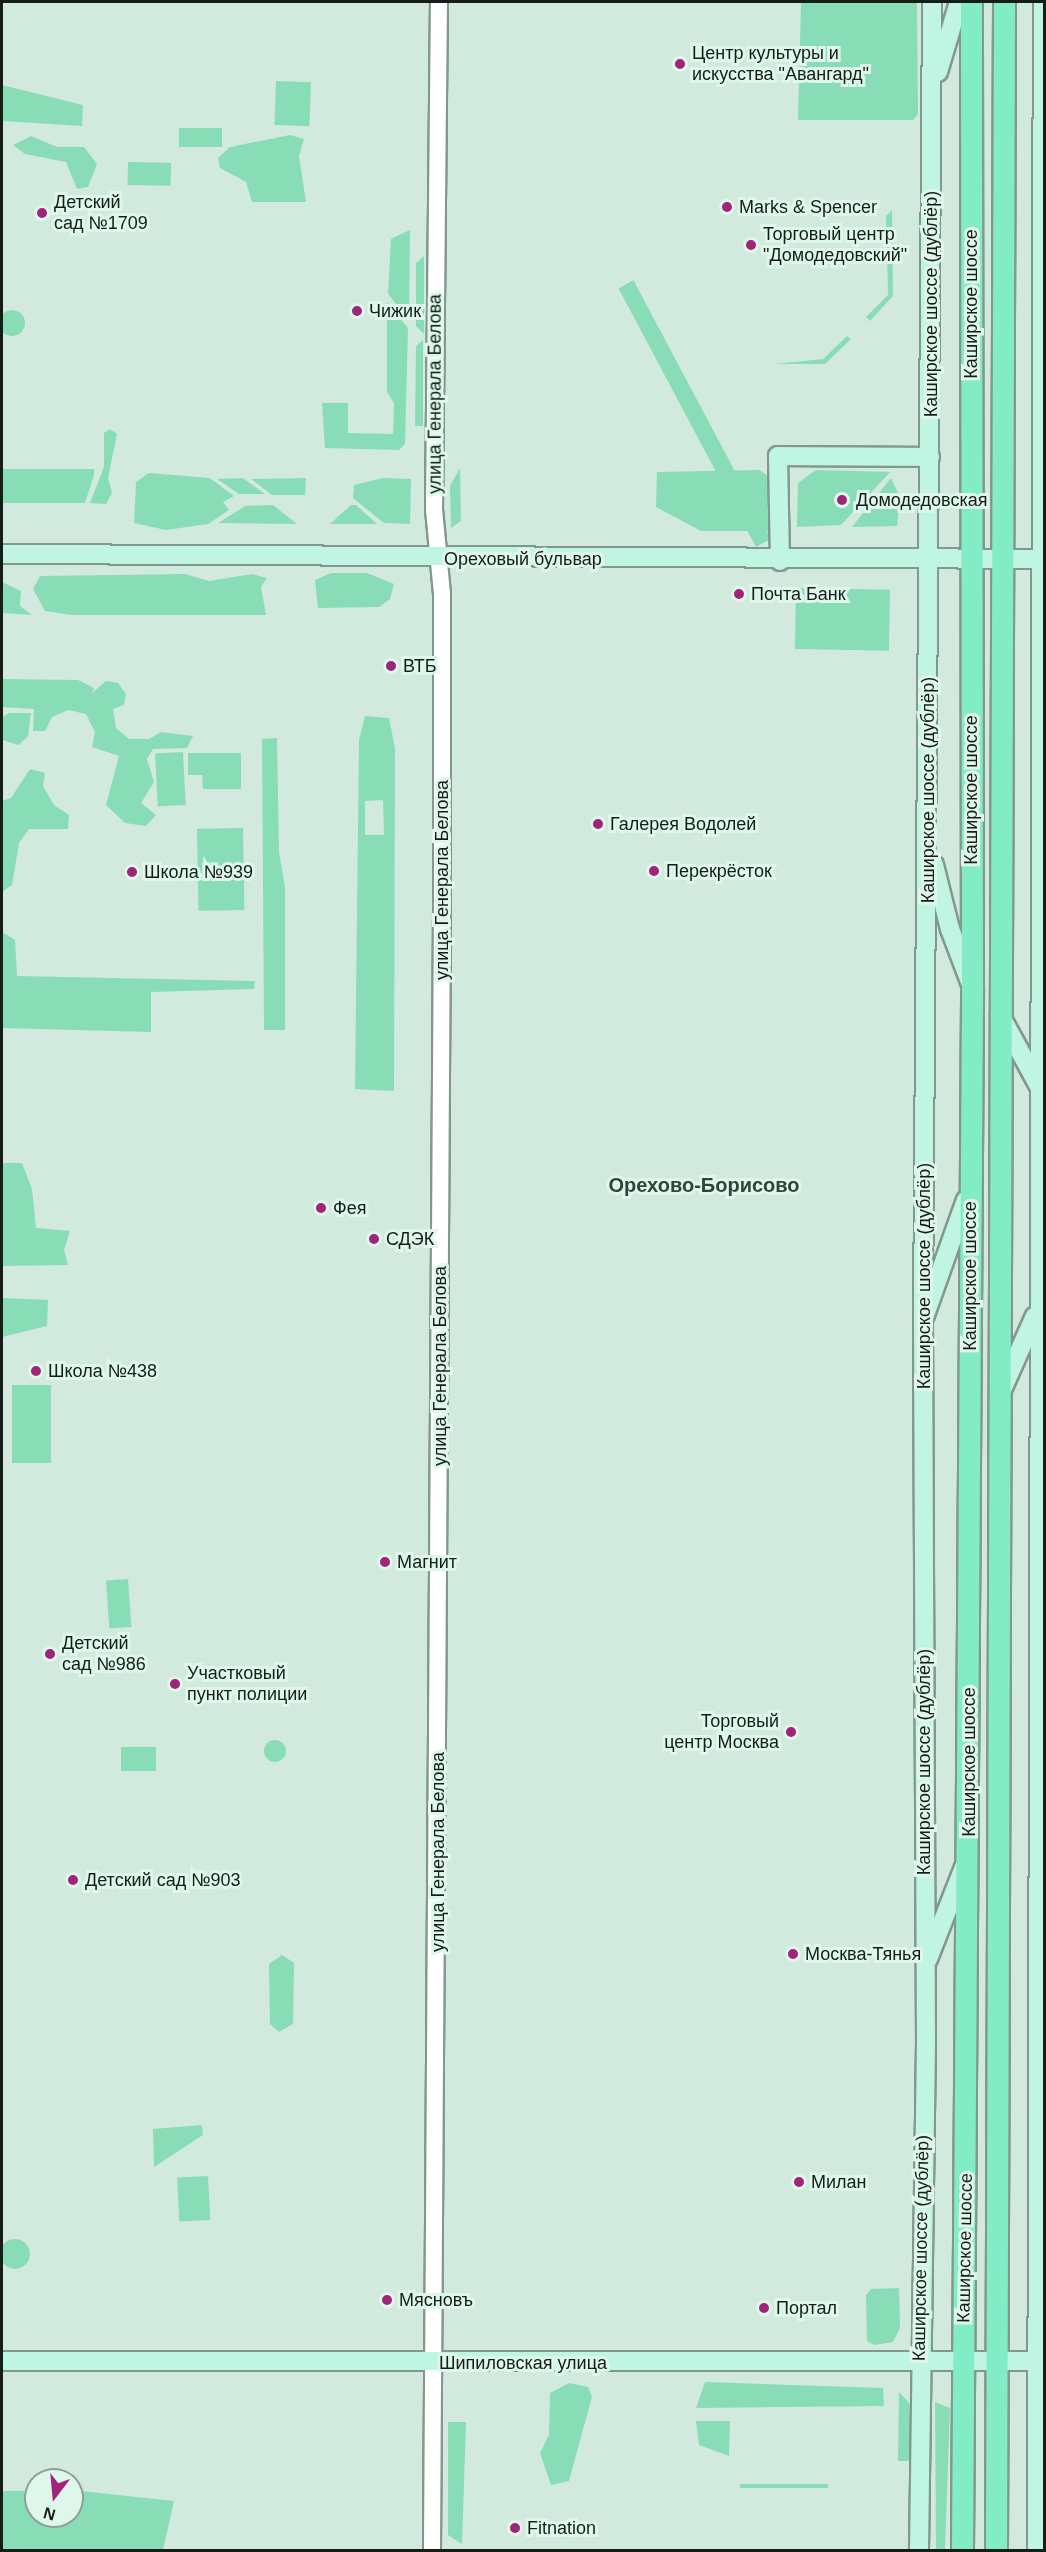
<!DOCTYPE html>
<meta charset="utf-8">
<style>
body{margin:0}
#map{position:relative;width:1046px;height:2552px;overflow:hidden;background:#d2e9dd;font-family:Helvetica,sans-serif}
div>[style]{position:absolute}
.green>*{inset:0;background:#89ddb6;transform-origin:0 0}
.round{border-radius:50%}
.roads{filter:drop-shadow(2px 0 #82988d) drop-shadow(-2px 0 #82988d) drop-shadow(0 2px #82988d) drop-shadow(0 -2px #82988d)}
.tertiary>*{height:16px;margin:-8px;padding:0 8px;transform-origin:8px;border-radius:8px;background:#fff}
.secondary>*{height:18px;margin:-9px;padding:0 9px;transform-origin:9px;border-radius:9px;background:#c1f5e3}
.primary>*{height:21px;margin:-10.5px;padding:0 10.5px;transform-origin:10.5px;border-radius:10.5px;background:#82ecc7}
.dots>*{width:16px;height:16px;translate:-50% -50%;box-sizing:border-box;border:3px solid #dff7ea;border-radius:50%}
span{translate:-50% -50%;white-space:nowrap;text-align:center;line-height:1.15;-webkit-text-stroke:6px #dff7ea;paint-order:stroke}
.poi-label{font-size:18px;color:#151d19}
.left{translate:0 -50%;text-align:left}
.right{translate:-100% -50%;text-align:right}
.street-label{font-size:18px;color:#151d19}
.neighbourhood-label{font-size:20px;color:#31443b;font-weight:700}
.frame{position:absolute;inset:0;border:3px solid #151d19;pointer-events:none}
.north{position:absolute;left:24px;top:2468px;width:60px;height:60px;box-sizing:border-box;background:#dff7ea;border:2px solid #8ea096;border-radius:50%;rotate:196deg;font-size:16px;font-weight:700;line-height:24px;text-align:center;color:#151d19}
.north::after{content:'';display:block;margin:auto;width:21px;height:27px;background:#a0247a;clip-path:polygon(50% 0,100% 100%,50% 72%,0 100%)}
</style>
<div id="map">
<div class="green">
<i style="clip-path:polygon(801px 2px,917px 2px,918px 114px,913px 120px,798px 120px)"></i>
<i style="left:276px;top:81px;width:35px;height:44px;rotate:2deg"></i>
<i style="clip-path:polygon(2px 85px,83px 105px,82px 126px,2px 121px)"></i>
<i style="left:222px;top:128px;width:19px;height:43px;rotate:90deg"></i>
<i style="clip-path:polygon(290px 135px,304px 139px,299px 156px,306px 202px,252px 202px,246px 182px,220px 168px,218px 158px,230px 147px)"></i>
<i style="clip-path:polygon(31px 136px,57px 147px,84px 147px,97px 164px,88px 187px,77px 189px,66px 162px,25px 154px,13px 145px)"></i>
<i style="left:128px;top:162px;width:43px;height:23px;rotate:1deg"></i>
<i style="clip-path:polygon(892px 210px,893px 296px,870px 321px,866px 317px,888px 295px,886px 216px)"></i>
<i style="clip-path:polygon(410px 230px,409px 320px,388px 294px,391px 239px)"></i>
<i style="clip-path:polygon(424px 256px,424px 334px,416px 326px,416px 263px)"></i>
<i style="clip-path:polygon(387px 302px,408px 328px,405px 444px,399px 450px,325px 448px,322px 403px,348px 403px,348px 433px,393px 434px,394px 403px,387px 392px)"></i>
<i class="round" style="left:-1px;top:310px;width:26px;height:26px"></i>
<i style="clip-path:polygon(847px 336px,851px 339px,825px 364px,774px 364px,823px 359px)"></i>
<i style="clip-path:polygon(423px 340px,423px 426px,415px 426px,416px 346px)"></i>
<i style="clip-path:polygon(110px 429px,117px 434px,108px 478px,112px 493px,106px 504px,90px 503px,104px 467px,104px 433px)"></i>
<i style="clip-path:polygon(460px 468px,461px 521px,451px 528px,450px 486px)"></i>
<i style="clip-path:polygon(2px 469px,94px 469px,94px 475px,85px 503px,2px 503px)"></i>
<i style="clip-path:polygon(759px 470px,771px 478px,772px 531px,701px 531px,656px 507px,657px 472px)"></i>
<i style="clip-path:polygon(816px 470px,890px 472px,841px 525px,797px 527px,798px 483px)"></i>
<i style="clip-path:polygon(149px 473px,210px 478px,234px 496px,223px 502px,229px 510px,208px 524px,166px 530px,134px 523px,136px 482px)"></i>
<i style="clip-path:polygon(243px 478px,265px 494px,239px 494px,217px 479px)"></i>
<i style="clip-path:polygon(306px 478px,305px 495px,272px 495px,251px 479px)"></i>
<i style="clip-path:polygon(383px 478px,411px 479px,410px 524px,384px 523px,353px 498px,354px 485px)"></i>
<i style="clip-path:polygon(891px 478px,900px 497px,897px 526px,852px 527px)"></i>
<i style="clip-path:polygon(273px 505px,297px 524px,218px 523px,245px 506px)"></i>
<i style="clip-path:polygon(351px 505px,356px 505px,377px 524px,330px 524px)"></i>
<i style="left:771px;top:539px;width:17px;height:293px;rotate:152deg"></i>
<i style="clip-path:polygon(331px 573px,367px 573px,394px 584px,390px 599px,379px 607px,318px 608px,315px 580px)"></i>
<i style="clip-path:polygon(185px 574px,209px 581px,252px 574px,267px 578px,261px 587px,266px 615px,72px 615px,45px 611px,33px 589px,40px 576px)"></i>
<i style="clip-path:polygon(2px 582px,21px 591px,20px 606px,32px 615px,2px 613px)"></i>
<i style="left:796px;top:588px;width:94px;height:61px;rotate:1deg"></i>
<i style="clip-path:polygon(2px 679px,78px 680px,94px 688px,92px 693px,106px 681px,118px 683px,126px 694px,124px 705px,113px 709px,116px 728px,129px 739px,149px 739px,161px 732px,193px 736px,187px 748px,153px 749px,147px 759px,154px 782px,141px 803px,156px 815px,146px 826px,125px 823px,106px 805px,119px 756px,92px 747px,95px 732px,86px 714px,68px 710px,52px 717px,45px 731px,33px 731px,34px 709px,2px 707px)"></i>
<i style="clip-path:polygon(9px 713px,31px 713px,28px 736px,19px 745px,2px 740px,2px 717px)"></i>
<i style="clip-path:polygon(evenodd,365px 716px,389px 718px,395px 748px,394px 1091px,355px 1089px,359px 740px,365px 716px,383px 800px,384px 835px,365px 835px,365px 801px,383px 800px)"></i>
<i style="clip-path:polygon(277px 738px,279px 852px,285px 887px,285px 1030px,264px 1030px,262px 739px)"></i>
<i style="left:183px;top:752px;width:53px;height:28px;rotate:87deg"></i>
<i style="clip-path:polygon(188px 753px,241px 753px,241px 789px,203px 789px,202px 775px,188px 775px)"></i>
<i style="clip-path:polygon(30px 769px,45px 773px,43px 786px,54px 805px,69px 815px,68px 829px,29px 829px,19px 843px,12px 885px,2px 892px,2px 801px,11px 798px)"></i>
<i style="left:243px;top:828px;width:82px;height:46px;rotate:89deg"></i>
<i style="clip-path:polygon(2px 932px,15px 940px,17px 976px,255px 981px,254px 989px,151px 992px,151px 1032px,2px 1028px)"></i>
<i style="clip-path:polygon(2px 1163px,22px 1163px,32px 1189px,36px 1228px,70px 1231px,64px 1250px,68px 1265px,3px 1266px)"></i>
<i style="clip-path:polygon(2px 1298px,48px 1300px,47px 1326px,2px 1337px)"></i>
<i style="left:12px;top:1385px;width:39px;height:78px"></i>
<i style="left:128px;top:1579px;width:48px;height:22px;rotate:86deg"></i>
<i class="round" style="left:264px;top:1740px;width:22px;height:22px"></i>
<i style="left:121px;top:1747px;width:35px;height:24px"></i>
<i style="clip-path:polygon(282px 1955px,294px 1963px,293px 2024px,279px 2032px,270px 2024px,269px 1964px)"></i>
<i style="clip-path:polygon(202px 2125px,203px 2135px,154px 2167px,153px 2129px)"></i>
<i style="left:208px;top:2176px;width:44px;height:31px;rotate:87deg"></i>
<i class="round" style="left:0;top:2239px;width:30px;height:30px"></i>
<i style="clip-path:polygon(899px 2288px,900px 2328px,893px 2342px,874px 2345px,867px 2341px,866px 2295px,871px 2289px)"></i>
<i style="clip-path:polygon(705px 2382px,883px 2388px,884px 2406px,696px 2408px)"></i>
<i style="clip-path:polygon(569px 2383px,588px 2387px,592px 2397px,569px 2481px,551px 2485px,540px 2453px,549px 2435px,550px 2393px)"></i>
<i style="clip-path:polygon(899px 2392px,910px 2404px,910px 2461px,898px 2461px)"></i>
<i style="clip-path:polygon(935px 2402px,950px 2408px,945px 2550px,936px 2550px)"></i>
<i style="clip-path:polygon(696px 2421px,730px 2421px,729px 2456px,699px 2445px)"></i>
<i style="clip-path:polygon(448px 2422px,466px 2422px,462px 2544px,448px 2535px)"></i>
<i style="left:740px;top:2484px;width:88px;height:4px"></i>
<i style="clip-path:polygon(72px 2490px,174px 2501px,163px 2550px,2px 2550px,2px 2491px,36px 2491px,36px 2516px,72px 2516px)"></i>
</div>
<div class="roads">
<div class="tertiary">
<i style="left:432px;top:2550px;width:1636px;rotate:-89.65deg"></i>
<i style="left:442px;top:914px;width:320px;rotate:-90deg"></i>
<i style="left:442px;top:594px;width:84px;rotate:-95.4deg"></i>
<i style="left:434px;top:510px;width:508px;rotate:-89.44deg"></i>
</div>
<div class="secondary">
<i style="left:938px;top:72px;width:73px;rotate:-73.3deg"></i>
<i style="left:2px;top:554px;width:1042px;rotate:0.27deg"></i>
<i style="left:780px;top:561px;width:105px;rotate:-91.1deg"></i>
<i style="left:778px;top:456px;width:152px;rotate:0.4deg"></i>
<i style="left:934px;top:865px;width:66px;rotate:76deg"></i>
<i style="left:950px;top:929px;width:57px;rotate:69.3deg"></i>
<i style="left:1000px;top:1015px;width:83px;rotate:61.3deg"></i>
<i style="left:925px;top:1315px;width:122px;rotate:-70.4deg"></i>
<i style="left:1001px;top:1392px;width:83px;rotate:-65.9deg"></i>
<i style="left:928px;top:1959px;width:99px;rotate:-68.6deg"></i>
<i style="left:2px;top:2361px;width:1042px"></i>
<i style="left:919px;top:2550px;width:508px;rotate:-89.21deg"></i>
<i style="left:926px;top:2042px;width:723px;rotate:-90.24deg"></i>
<i style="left:923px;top:1319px;width:1317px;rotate:-89.61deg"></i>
<i style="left:1037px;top:2550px;width:2548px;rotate:-89.87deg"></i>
</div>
<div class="primary">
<i style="left:962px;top:2550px;width:1563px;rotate:-89.63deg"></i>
<i style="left:972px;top:987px;width:985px;rotate:-90.06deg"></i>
<i style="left:996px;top:2550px;width:2548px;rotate:-89.82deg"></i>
</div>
</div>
<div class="dots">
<i style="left:680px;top:64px;background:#a0247a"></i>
<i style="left:727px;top:207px;background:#a0247a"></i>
<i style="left:42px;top:213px;background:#a0247a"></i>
<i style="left:751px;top:245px;background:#a0247a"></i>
<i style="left:357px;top:311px;background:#a0247a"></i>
<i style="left:842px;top:500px;background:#a0247a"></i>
<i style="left:739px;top:594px;background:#a0247a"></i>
<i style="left:391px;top:666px;background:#a0247a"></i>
<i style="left:598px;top:824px;background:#a0247a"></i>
<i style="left:654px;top:871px;background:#a0247a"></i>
<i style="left:132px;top:872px;background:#a0247a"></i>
<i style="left:321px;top:1208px;background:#a0247a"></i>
<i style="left:374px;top:1239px;background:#a0247a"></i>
<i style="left:36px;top:1371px;background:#a0247a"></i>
<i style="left:385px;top:1562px;background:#a0247a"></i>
<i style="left:50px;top:1654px;background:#a0247a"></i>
<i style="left:175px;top:1684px;background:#a0247a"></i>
<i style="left:791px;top:1732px;background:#a0247a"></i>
<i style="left:73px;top:1880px;background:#a0247a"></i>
<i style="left:793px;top:1954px;background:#a0247a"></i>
<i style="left:799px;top:2182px;background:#a0247a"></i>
<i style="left:387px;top:2300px;background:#a0247a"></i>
<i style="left:764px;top:2308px;background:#a0247a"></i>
<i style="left:515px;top:2528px;background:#a0247a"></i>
</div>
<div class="poi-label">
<span class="left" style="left:692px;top:64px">Центр культуры и<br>искусства "Авангард"</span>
<span class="left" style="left:54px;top:213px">Детский<br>сад №1709</span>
<span class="left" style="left:739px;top:207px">Marks &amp; Spencer</span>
<span class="left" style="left:763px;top:245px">Торговый центр<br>"Домодедовский"</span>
<span class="left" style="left:369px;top:311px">Чижик</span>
<span class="left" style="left:856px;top:500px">Домодедовская</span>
<span class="left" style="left:751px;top:594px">Почта Банк</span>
<span class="left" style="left:403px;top:666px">ВТБ</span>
<span class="left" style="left:610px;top:824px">Галерея Водолей</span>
<span class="left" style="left:666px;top:871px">Перекрёсток</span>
<span class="left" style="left:144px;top:872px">Школа №939</span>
<span class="left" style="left:333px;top:1208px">Фея</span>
<span class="left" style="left:386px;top:1239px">СДЭК</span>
<span class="left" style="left:48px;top:1371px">Школа №438</span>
<span class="left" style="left:397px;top:1562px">Магнит</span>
<span class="left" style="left:62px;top:1654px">Детский<br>сад №986</span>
<span class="left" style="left:187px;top:1684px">Участковый<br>пункт полиции</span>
<span class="right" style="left:779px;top:1732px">Торговый<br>центр Москва</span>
<span class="left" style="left:85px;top:1880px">Детский сад №903</span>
<span class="left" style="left:805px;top:1954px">Москва-Тянья</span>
<span class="left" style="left:811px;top:2182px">Милан</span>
<span class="left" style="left:399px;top:2300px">Мясновъ</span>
<span class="left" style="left:776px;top:2308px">Портал</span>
<span class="left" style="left:527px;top:2528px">Fitnation</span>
</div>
<div class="street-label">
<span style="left:931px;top:304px;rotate:-90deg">Каширское шоссе (дублёр)</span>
<span style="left:971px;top:304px;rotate:-90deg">Каширское шоссе</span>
<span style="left:435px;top:394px;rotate:-90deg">улица Генерала Белова</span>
<span style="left:523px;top:559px">Ореховый бульвар</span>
<span style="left:928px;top:790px;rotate:-90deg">Каширское шоссе (дублёр)</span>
<span style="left:971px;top:790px;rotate:-90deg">Каширское шоссе</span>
<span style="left:442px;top:880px;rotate:-90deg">улица Генерала Белова</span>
<span style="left:924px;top:1276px;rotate:-90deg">Каширское шоссе (дублёр)</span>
<span style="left:970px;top:1276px;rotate:-90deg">Каширское шоссе</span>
<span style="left:440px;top:1366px;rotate:-90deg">улица Генерала Белова</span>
<span style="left:924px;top:1762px;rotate:-90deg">Каширское шоссе (дублёр)</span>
<span style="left:969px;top:1762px;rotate:-90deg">Каширское шоссе</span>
<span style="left:438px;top:1852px;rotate:-90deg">улица Генерала Белова</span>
<span style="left:921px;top:2248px;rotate:-89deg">Каширское шоссе (дублёр)</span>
<span style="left:965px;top:2248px;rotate:-89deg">Каширское шоссе</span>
<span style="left:523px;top:2363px">Шипиловская улица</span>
</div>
<div class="neighbourhood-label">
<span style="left:704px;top:1185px">Орехово-Борисово</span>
</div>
<div class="frame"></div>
<div class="north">N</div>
</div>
